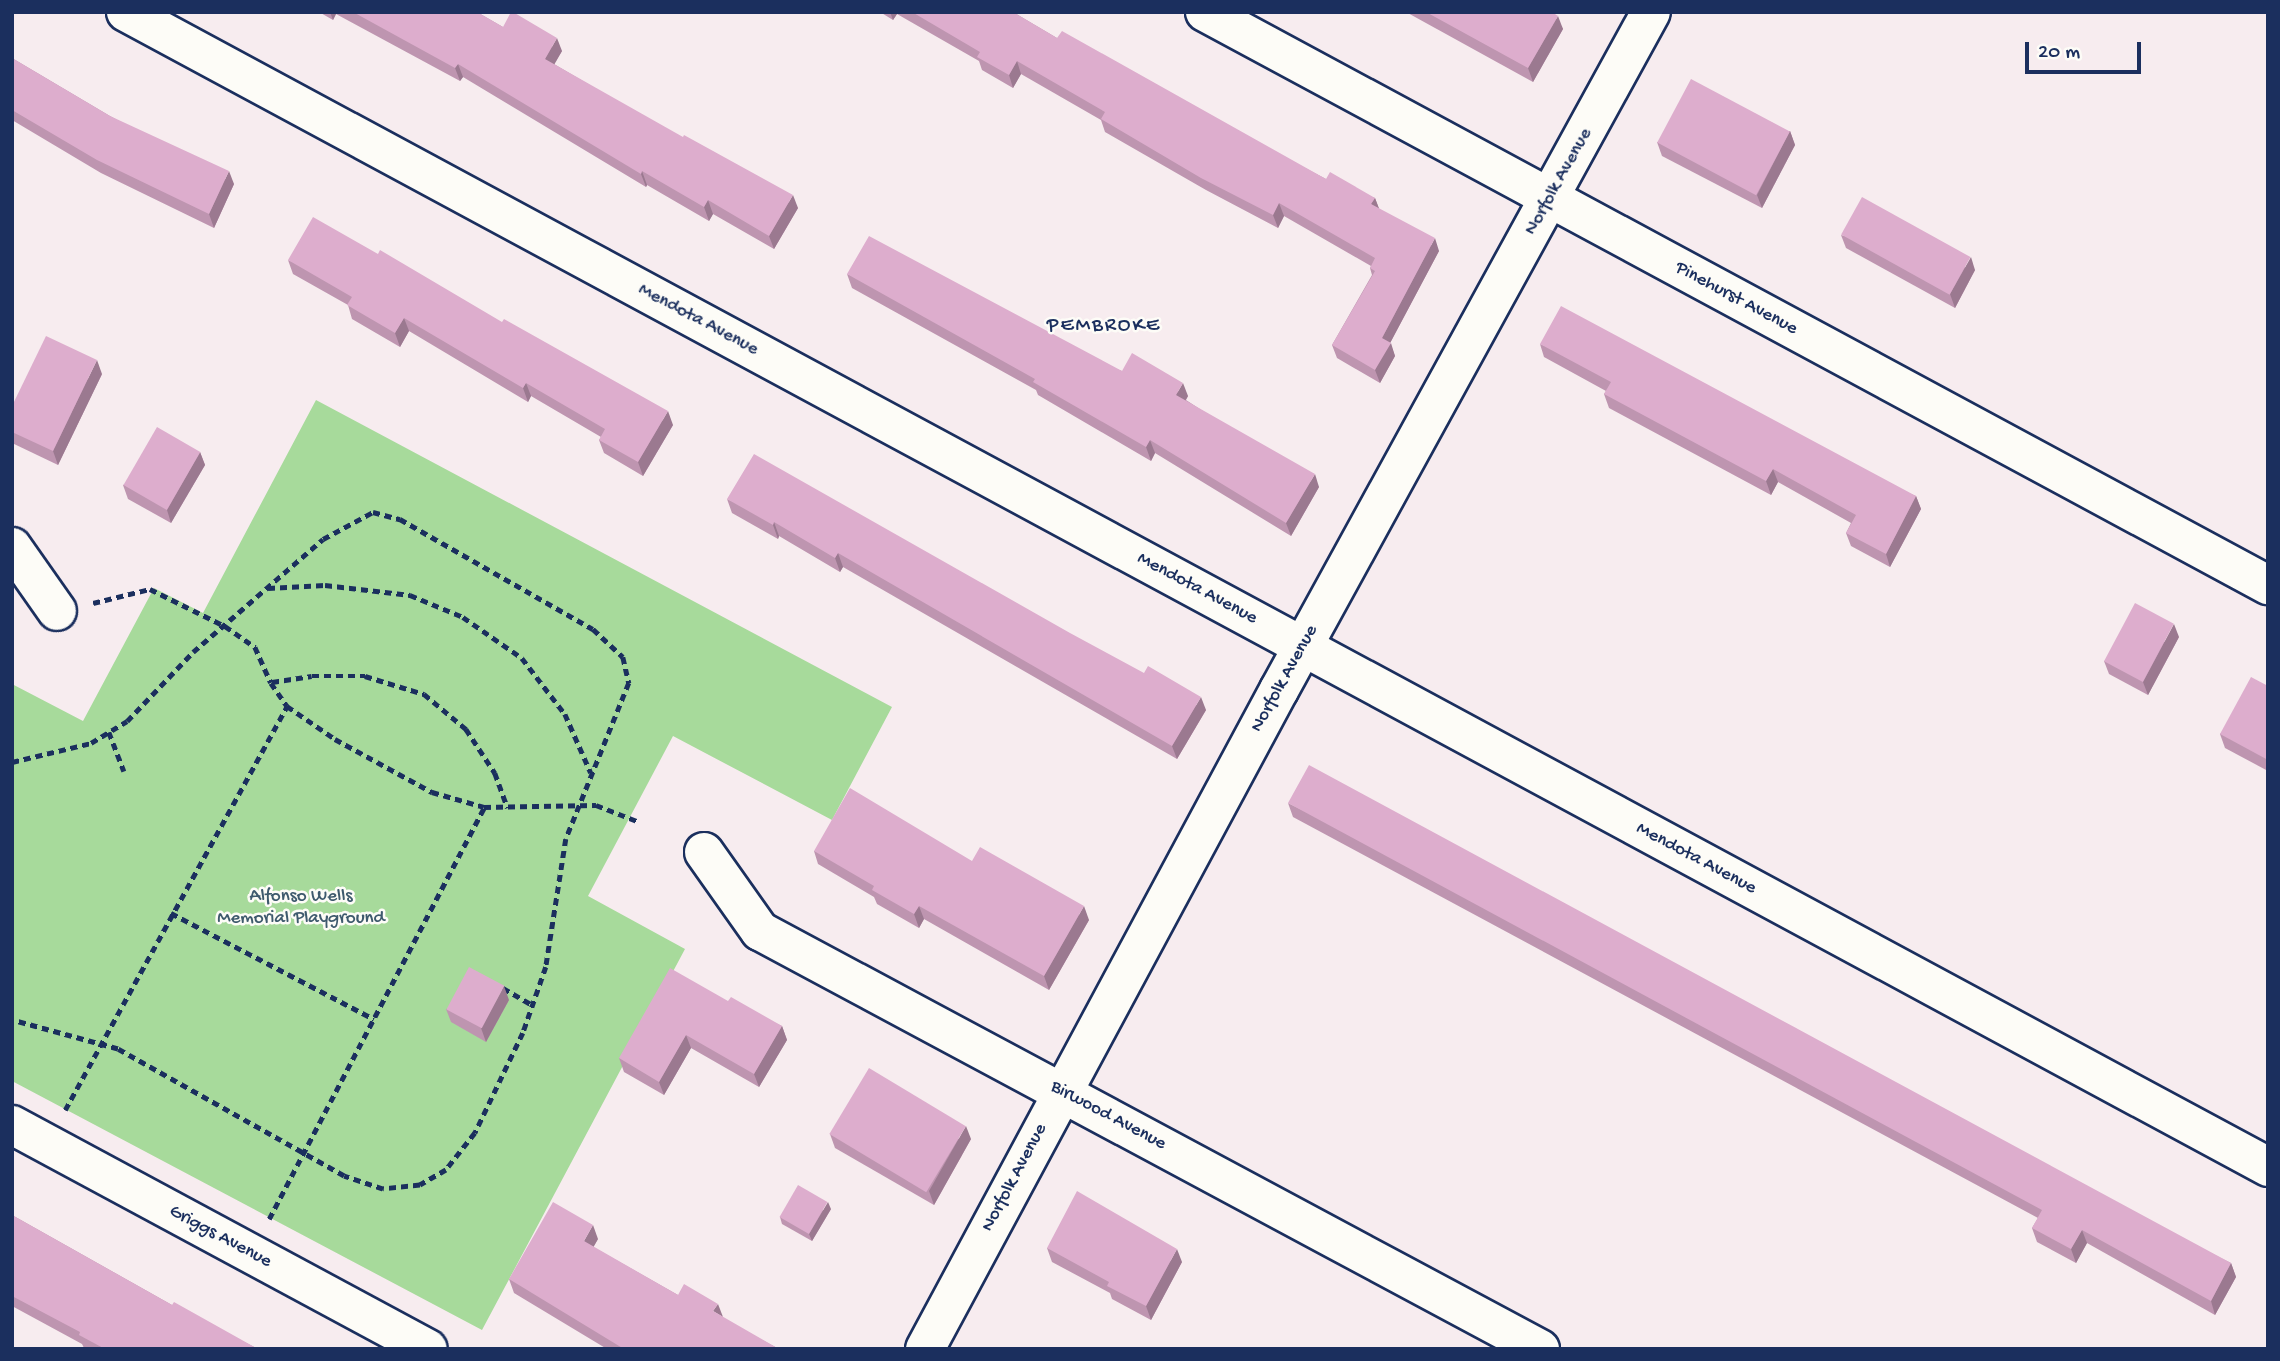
<!DOCTYPE html>
<style>
body{margin:0}
#map{position:relative;width:2280px;height:1361px;overflow:hidden;background:#f7ecef;font-family:"Gochi Hand",sans-serif}
div>[style]{position:absolute}
.green>*{inset:0;background:#a7da9b}
.path>*{height:4.5px;margin-top:-2.25px;transform-origin:0;background:repeating-linear-gradient(90deg,#1b2f5e 0 7px,transparent 0 12px)}
.roads{filter:drop-shadow(2px 0 #1b2f5e) drop-shadow(-2px 0 #1b2f5e) drop-shadow(0 2px #1b2f5e) drop-shadow(0 -2px #1b2f5e)}
.street>*{height:38px;margin:-19px;padding:0 19px;transform-origin:19px;border-radius:19px;background:#fdfcf7}
.wall>*{inset:0;background:#be95b0}
.shaded-wall>*{inset:0;background:#9b7990}
.building>*{inset:0;background:#ddadcd;transform-origin:0 0}
span{translate:-50% -50%;white-space:nowrap;text-align:center;line-height:1.15;-webkit-text-stroke:5px #fdfcf7;paint-order:stroke}
.street-label{font-size:19px;color:#1b2f5e}
.park-label{font-size:19px;color:#3e5a6d}
.neighbourhood-label{font-size:21px;color:#1b2f5e;letter-spacing:2px}
.frame{position:absolute;inset:0;border:14px solid #1b2f5e;pointer-events:none}
.scale{position:absolute;left:2025px;top:42px;width:116px;height:32px;box-sizing:border-box;border:4px solid #1b2f5e;border-top:0;padding-left:9px;font-size:21px;line-height:24px;white-space:nowrap;color:#1b2f5e;-webkit-text-stroke:5px #fdfcf7;paint-order:stroke}
</style>
<div id="map">
<div class="green">
<i style="clip-path:polygon(316px 400px,892px 707px,832px 820px,673px 736px,588px 896px,685px 949px,482px 1330px,12px 1081px,12px 684px,83px 721px,154px 588px,203px 613px)"></i>
</div>
<div class="path">
<i style="left:268px;top:588px;width:57px;rotate:-3deg"></i>
<i style="left:325px;top:585px;width:86px;rotate:6.7deg"></i>
<i style="left:410px;top:595px;width:57px;rotate:22.5deg"></i>
<i style="left:463px;top:617px;width:72px;rotate:34.8deg"></i>
<i style="left:522px;top:658px;width:71px;rotate:52.5deg"></i>
<i style="left:565px;top:714px;width:64px;rotate:66.2deg"></i>
<i style="left:93px;top:603px;width:59px;rotate:-13.8deg"></i>
<i style="left:150px;top:589px;width:84px;rotate:26.3deg"></i>
<i style="left:225px;top:626px;width:37px;rotate:35deg"></i>
<i style="left:255px;top:647px;width:39px;rotate:66deg"></i>
<i style="left:271px;top:683px;width:28px;rotate:55deg"></i>
<i style="left:287px;top:706px;width:58px;rotate:34.5deg"></i>
<i style="left:335px;top:739px;width:111px;rotate:28.7deg"></i>
<i style="left:432px;top:792px;width:54px;rotate:16.1deg"></i>
<i style="left:484px;top:807px;width:112px;rotate:-1deg"></i>
<i style="left:596px;top:805px;width:44px;rotate:21.3deg"></i>
<i style="left:272px;top:682px;width:40px;rotate:-8.5deg"></i>
<i style="left:312px;top:676px;width:53px"></i>
<i style="left:365px;top:676px;width:62px;rotate:17deg"></i>
<i style="left:424px;top:694px;width:55px;rotate:39.8deg"></i>
<i style="left:466px;top:729px;width:53px;rotate:56.6deg"></i>
<i style="left:495px;top:773px;width:37px;rotate:70deg"></i>
<i style="left:109px;top:732px;width:42px;rotate:69deg"></i>
<i style="left:12px;top:762px;width:81px;rotate:-13.5deg"></i>
<i style="left:91px;top:743px;width:42px;rotate:-31.4deg"></i>
<i style="left:127px;top:721px;width:95px;rotate:-46.3deg"></i>
<i style="left:193px;top:652px;width:172px;rotate:-41deg"></i>
<i style="left:323px;top:539px;width:57px;rotate:-28.4deg"></i>
<i style="left:373px;top:512px;width:28px;rotate:15deg"></i>
<i style="left:400px;top:519px;width:222px;rotate:29.7deg"></i>
<i style="left:593px;top:629px;width:41px;rotate:43deg"></i>
<i style="left:623px;top:657px;width:27px;rotate:77deg"></i>
<i style="left:629px;top:683px;width:168px;rotate:112deg"></i>
<i style="left:566px;top:839px;width:130px;rotate:98.9deg"></i>
<i style="left:546px;top:967px;width:70px;rotate:109.2deg"></i>
<i style="left:523px;top:1033px;width:111px;rotate:115.6deg"></i>
<i style="left:475px;top:1133px;width:47px;rotate:128.1deg"></i>
<i style="left:446px;top:1170px;width:30px;rotate:150deg"></i>
<i style="left:420px;top:1185px;width:37px;rotate:174deg"></i>
<i style="left:383px;top:1189px;width:41px;rotate:-161.6deg"></i>
<i style="left:344px;top:1176px;width:259px;rotate:-150.7deg"></i>
<i style="left:118px;top:1049px;width:110px;rotate:-164.7deg"></i>
<i style="left:171px;top:913px;width:229px;rotate:27.6deg"></i>
<i style="left:503px;top:988px;width:34px;rotate:30deg"></i>
<i style="left:65px;top:1110px;width:461px;rotate:-61.2deg"></i>
<i style="left:269px;top:1219px;width:465px;rotate:-62.4deg"></i>
</div>
<div class="roads">
<div class="street">
<i style="left:126px;top:12px;width:2434px;rotate:28.33deg"></i>
<i style="left:1205px;top:12px;width:1208px;rotate:28.33deg"></i>
<i style="left:12px;top:547px;width:78px;rotate:54.9deg"></i>
<i style="left:704px;top:852px;width:97px;rotate:54.7deg"></i>
<i style="left:760px;top:931px;width:885px;rotate:28.19deg"></i>
<i style="left:12px;top:1125px;width:472px;rotate:28.3deg"></i>
<i style="left:925px;top:1349px;width:748px;rotate:-61.76deg"></i>
<i style="left:1279px;top:690px;width:773px;rotate:-61.25deg"></i>
</div>
</div>
<div class="wall">
<i style="clip-path:polygon(319px 12px,477px 12px,503px 27px,562px 51px,554px 64px,798px 208px,774px 249px,713px 214px,709px 221px,647px 185px,646px 187px,463px 77px,460px 81px,336px 14px,333px 20px)"></i>
<i style="clip-path:polygon(880px 12px,1013px 12px,1057px 38px,1326px 179px,1375px 198px,1379px 209px,1439px 251px,1390px 343px,1395px 356px,1380px 383px,1337px 358px,1332px 345px,1372px 275px,1370px 268px,1371px 266px,1284px 216px,1278px 228px,1206px 190px,1105px 132px,1101px 120px,1021px 74px,1013px 88px,982px 70px,979px 61px,897px 14px,893px 20px)"></i>
<i style="clip-path:polygon(1406px 12px,1552px 12px,1563px 29px,1533px 82px)"></i>
<i style="clip-path:polygon(12px 58px,110px 116px,234px 184px,214px 228px,101px 173px,12px 120px)"></i>
<i style="clip-path:polygon(1790px 131px,1795px 145px,1762px 208px,1662px 156px,1657px 142px)"></i>
<i style="clip-path:polygon(1841px 235px,1975px 270px,1955px 308px,1846px 248px)"></i>
<i style="clip-path:polygon(288px 260px,673px 425px,643px 476px,604px 453px,599px 440px,601px 437px,531px 396px,528px 402px,409px 331px,400px 347px,352px 319px,348px 305px,293px 274px)"></i>
<i style="clip-path:polygon(847px 274px,1122px 371px,1188px 396px,1186px 400px,1319px 487px,1291px 536px,1155px 453px,1151px 461px,1038px 395px,1036px 390px,852px 288px)"></i>
<i style="clip-path:polygon(1540px 344px,1916px 496px,1921px 509px,1890px 567px,1851px 546px,1846px 533px,1851px 523px,1778px 482px,1771px 495px,1609px 408px,1604px 394px,1606px 391px,1544px 357px)"></i>
<i style="clip-path:polygon(102px 374px,58px 465px,12px 443px,12px 406px)"></i>
<i style="clip-path:polygon(200px 452px,205px 465px,171px 523px,128px 499px,123px 485px)"></i>
<i style="clip-path:polygon(727px 499px,1206px 710px,1177px 759px,843px 567px,840px 572px,779px 536px,778px 539px,732px 513px)"></i>
<i style="clip-path:polygon(2179px 637px,2148px 695px,2109px 674px,2104px 661px)"></i>
<i style="clip-path:polygon(2268px 686px,2268px 771px,2225px 748px,2220px 734px)"></i>
<i style="clip-path:polygon(1288px 803px,2231px 1263px,2236px 1277px,2215px 1315px,2087px 1243px,2076px 1263px,2037px 1242px,2032px 1228px,2038px 1218px,1293px 817px)"></i>
<i style="clip-path:polygon(814px 851px,972px 861px,1089px 920px,1049px 990px,924px 919px,919px 928px,877px 904px,874px 897px,818px 864px)"></i>
<i style="clip-path:polygon(509px 1000px,486px 1042px,451px 1022px,446px 1009px)"></i>
<i style="clip-path:polygon(728px 1001px,782px 1026px,787px 1040px,759px 1087px,691px 1048px,664px 1095px,624px 1072px,619px 1058px)"></i>
<i style="clip-path:polygon(830px 1134px,971px 1139px,934px 1205px,835px 1148px)"></i>
<i style="clip-path:polygon(831px 1209px,812px 1241px,782px 1224px,780px 1217px)"></i>
<i style="clip-path:polygon(12px 1215px,172px 1305px,258px 1349px,84px 1348px,82px 1344px,12px 1306px)"></i>
<i style="clip-path:polygon(598px 1239px,593px 1247px,678px 1295px,779px 1349px,607px 1349px,514px 1293px,509px 1279px)"></i>
<i style="clip-path:polygon(1047px 1248px,1182px 1262px,1151px 1320px,1112px 1299px,1110px 1293px,1052px 1262px)"></i>
</div>
<div class="shaded-wall">
<i style="clip-path:polygon(330px 12px,335px 12px,336px 14px,333px 20px)"></i>
<i style="clip-path:polygon(890px 12px,896px 12px,897px 14px,893px 20px)"></i>
<i style="clip-path:polygon(1558px 16px,1563px 29px,1533px 82px,1528px 68px)"></i>
<i style="clip-path:polygon(557px 38px,562px 51px,550px 72px,545px 59px)"></i>
<i style="clip-path:polygon(1017px 61px,1021px 74px,1013px 88px,1009px 75px)"></i>
<i style="clip-path:polygon(458px 64px,463px 77px,460px 81px,455px 68px)"></i>
<i style="clip-path:polygon(1790px 131px,1795px 145px,1762px 208px,1757px 195px)"></i>
<i style="clip-path:polygon(229px 171px,234px 184px,214px 228px,209px 214px)"></i>
<i style="clip-path:polygon(642px 171px,647px 185px,646px 187px,641px 174px)"></i>
<i style="clip-path:polygon(793px 195px,798px 208px,774px 249px,769px 236px)"></i>
<i style="clip-path:polygon(1375px 198px,1380px 211px,1371px 204px)"></i>
<i style="clip-path:polygon(708px 200px,713px 214px,709px 221px,704px 207px)"></i>
<i style="clip-path:polygon(1279px 203px,1284px 216px,1278px 228px,1273px 215px)"></i>
<i style="clip-path:polygon(1435px 238px,1439px 251px,1388px 347px,1391px 343px,1395px 356px,1380px 383px,1375px 370px,1382px 338px)"></i>
<i style="clip-path:polygon(1971px 257px,1975px 270px,1955px 308px,1950px 294px)"></i>
<i style="clip-path:polygon(404px 318px,409px 331px,400px 347px,395px 333px)"></i>
<i style="clip-path:polygon(97px 360px,102px 374px,58px 465px,53px 451px)"></i>
<i style="clip-path:polygon(526px 383px,531px 396px,528px 402px,523px 388px)"></i>
<i style="clip-path:polygon(1183px 383px,1188px 396px,1181px 408px,1176px 395px)"></i>
<i style="clip-path:polygon(668px 411px,673px 425px,643px 476px,638px 462px)"></i>
<i style="clip-path:polygon(1150px 440px,1155px 453px,1151px 461px,1146px 447px)"></i>
<i style="clip-path:polygon(200px 452px,205px 465px,171px 523px,167px 510px)"></i>
<i style="clip-path:polygon(1773px 469px,1778px 482px,1771px 495px,1766px 481px)"></i>
<i style="clip-path:polygon(1315px 474px,1319px 487px,1291px 536px,1286px 523px)"></i>
<i style="clip-path:polygon(1916px 496px,1921px 509px,1890px 567px,1886px 554px)"></i>
<i style="clip-path:polygon(774px 522px,779px 536px,778px 539px,773px 525px)"></i>
<i style="clip-path:polygon(838px 553px,843px 567px,840px 572px,835px 558px)"></i>
<i style="clip-path:polygon(2174px 624px,2179px 637px,2148px 695px,2143px 682px)"></i>
<i style="clip-path:polygon(1201px 697px,1206px 710px,1177px 759px,1172px 746px)"></i>
<i style="clip-path:polygon(919px 906px,924px 919px,919px 928px,914px 914px)"></i>
<i style="clip-path:polygon(1084px 906px,1089px 920px,1049px 990px,1044px 976px)"></i>
<i style="clip-path:polygon(504px 986px,509px 1000px,486px 1042px,481px 1028px)"></i>
<i style="clip-path:polygon(782px 1026px,787px 1040px,759px 1087px,754px 1074px)"></i>
<i style="clip-path:polygon(686px 1035px,691px 1048px,664px 1095px,659px 1082px)"></i>
<i style="clip-path:polygon(966px 1126px,971px 1139px,934px 1205px,929px 1191px)"></i>
<i style="clip-path:polygon(828px 1202px,831px 1209px,812px 1241px,809px 1234px)"></i>
<i style="clip-path:polygon(593px 1225px,598px 1239px,589px 1255px,584px 1241px)"></i>
<i style="clip-path:polygon(2082px 1230px,2087px 1243px,2076px 1263px,2071px 1249px)"></i>
<i style="clip-path:polygon(1177px 1249px,1182px 1262px,1151px 1320px,1146px 1306px)"></i>
<i style="clip-path:polygon(2231px 1263px,2236px 1277px,2215px 1315px,2211px 1301px)"></i>
<i style="clip-path:polygon(718px 1304px,723px 1317px,713px 1311px)"></i>
</div>
<div class="building">
<i style="clip-path:polygon(353px 12px,477px 12px,503px 27px,511px 12px,513px 12px,557px 38px,545px 59px,683px 137px,684px 135px,793px 195px,769px 236px,708px 200px,704px 207px,642px 171px,641px 174px,458px 64px,455px 68px)"></i>
<i style="clip-path:polygon(912px 12px,1013px 12px,1057px 38px,1062px 31px,1326px 179px,1330px 172px,1375px 198px,1371px 204px,1435px 238px,1382px 338px,1391px 343px,1375px 370px,1332px 345px,1375px 271px,1370px 268px,1375px 258px,1279px 203px,1273px 215px,1201px 178px,1101px 119px,1105px 112px,1017px 61px,1009px 75px,977px 57px,980px 52px)"></i>
<i style="clip-path:polygon(1426px 12px,1552px 12px,1558px 16px,1528px 68px)"></i>
<i style="clip-path:polygon(12px 58px,110px 116px,229px 171px,209px 214px,97px 160px,12px 110px)"></i>
<i style="left:1691px;top:79px;width:112px;height:72px;rotate:28deg"></i>
<i style="left:1862px;top:197px;width:124px;height:43px;rotate:29deg"></i>
<i style="clip-path:polygon(313px 217px,378px 254px,380px 250px,502px 322px,504px 319px,668px 411px,638px 462px,599px 440px,605px 429px,526px 383px,523px 388px,404px 318px,395px 333px,347px 305px,352px 297px,288px 260px)"></i>
<i style="clip-path:polygon(869px 236px,1122px 371px,1132px 353px,1183px 383px,1176px 395px,1315px 474px,1286px 523px,1150px 440px,1146px 447px,1033px 382px,1035px 379px,847px 274px)"></i>
<i style="clip-path:polygon(1561px 306px,1916px 496px,1886px 554px,1846px 533px,1856px 515px,1773px 469px,1766px 481px,1604px 394px,1611px 382px,1540px 344px)"></i>
<i style="clip-path:polygon(46px 336px,97px 360px,53px 451px,12px 432px,12px 406px)"></i>
<i style="left:157px;top:427px;width:50px;height:67px;rotate:30deg"></i>
<i style="clip-path:polygon(754px 454px,1070px 633px,1144px 673px,1148px 666px,1201px 697px,1172px 746px,838px 553px,835px 558px,774px 522px,773px 525px,727px 499px)"></i>
<i style="left:2135px;top:603px;width:44px;height:66px;rotate:28deg"></i>
<i style="clip-path:polygon(2251px 677px,2268px 686px,2268px 760px,2220px 734px)"></i>
<i style="clip-path:polygon(1309px 765px,2231px 1263px,2211px 1301px,2082px 1230px,2071px 1249px,2032px 1228px,2042px 1210px,1288px 803px)"></i>
<i style="clip-path:polygon(850px 788px,972px 861px,980px 847px,1084px 906px,1044px 976px,919px 906px,914px 914px,872px 890px,874px 886px,814px 851px)"></i>
<i style="left:469px;top:967px;width:40px;height:48px;rotate:28deg"></i>
<i style="clip-path:polygon(670px 968px,728px 1001px,731px 997px,782px 1026px,754px 1074px,686px 1035px,659px 1082px,619px 1058px)"></i>
<i style="left:869px;top:1068px;width:113px;height:77px;rotate:31deg"></i>
<i style="left:798px;top:1185px;width:34px;height:37px;rotate:30deg"></i>
<i style="clip-path:polygon(1077px 1191px,1177px 1249px,1146px 1306px,1107px 1286px,1109px 1282px,1047px 1248px)"></i>
<i style="clip-path:polygon(553px 1202px,593px 1225px,584px 1241px,678px 1295px,684px 1284px,718px 1304px,713px 1311px,779px 1349px,624px 1349px,509px 1279px)"></i>
<i style="clip-path:polygon(12px 1215px,172px 1305px,174px 1302px,258px 1349px,105px 1349px,79px 1335px,80px 1332px,12px 1296px)"></i>
</div>
<div class="street-label">
<span style="left:1559px;top:182px;rotate:-61deg">Norfolk Avenue</span>
<span style="left:1736px;top:299px;rotate:28deg">Pinehurst Avenue</span>
<span style="left:698px;top:320px;rotate:28deg">Mendota Avenue</span>
<span style="left:1197px;top:589px;rotate:28deg">Mendota Avenue</span>
<span style="left:1285px;top:679px;rotate:-61deg">Norfolk Avenue</span>
<span style="left:1696px;top:859px;rotate:28deg">Mendota Avenue</span>
<span style="left:1108px;top:1116px;rotate:28deg">Birwood Avenue</span>
<span style="left:1015px;top:1178px;rotate:-62deg">Norfolk Avenue</span>
<span style="left:220px;top:1237px;rotate:28deg">Griggs Avenue</span>
</div>
<div class="park-label">
<span style="left:301px;top:908px">Alfonso Wells<br>Memorial Playground</span>
</div>
<div class="neighbourhood-label">
<span style="left:1104px;top:327px">PEMBROKE</span>
</div>
<div class="frame"></div>
<div class="scale">20 m</div>
</div>
